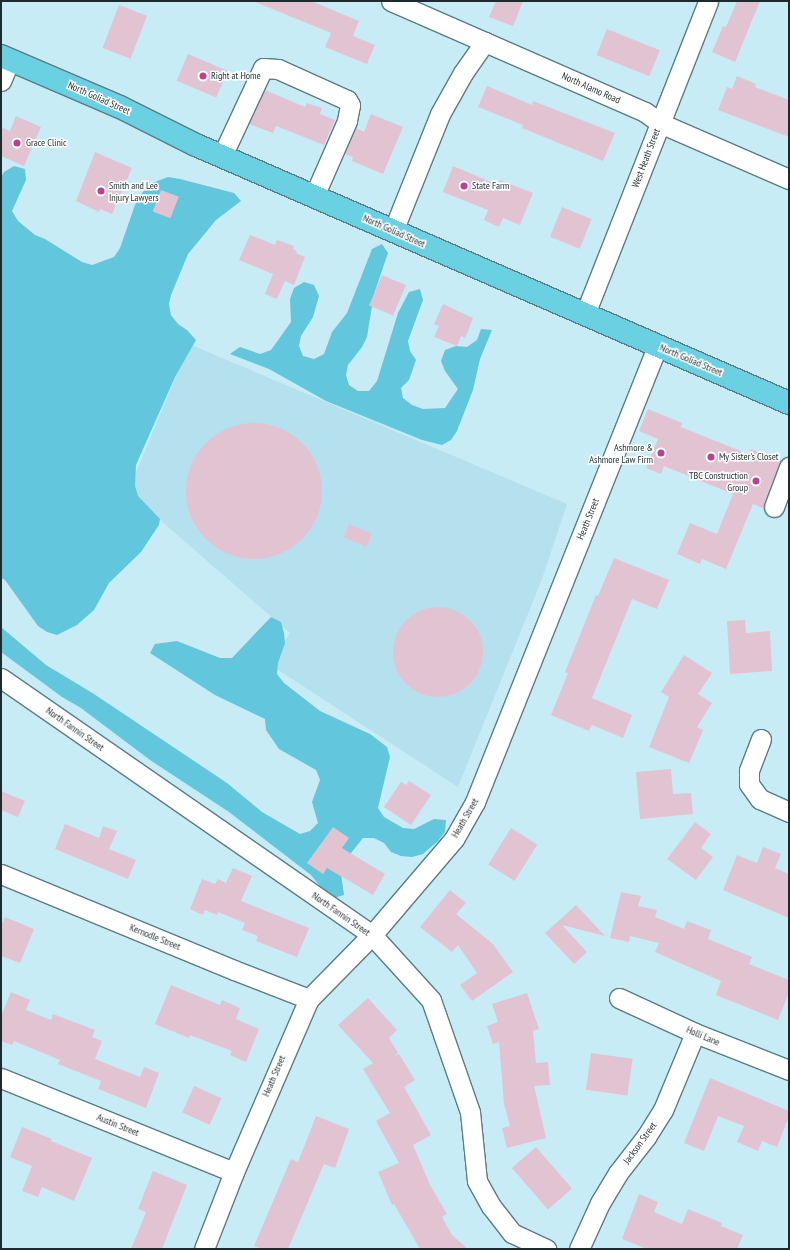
<!DOCTYPE html>
<style>
body{margin:0}
#map{position:relative;width:790px;height:1250px;overflow:hidden;background:#c8ecf5;font-family:"PT Sans Narrow",sans-serif}
div>[style]{position:absolute}
.built>*{inset:0;background:#b4e1ed}
.forest>*{inset:0;background:#62c6dc}
.building>*{inset:0;background:#e2c3d2;transform-origin:0 0}
.round{border-radius:50%}
.roads{filter:drop-shadow(1px 0 #5b7c84) drop-shadow(-1px 0 #5b7c84) drop-shadow(0 1px #5b7c84) drop-shadow(0 -1px #5b7c84)}
.minor>*{height:19px;margin:-9.5px;padding:0 9.5px;transform-origin:9.5px;border-radius:9.5px;background:#fff}
.major>*{height:22px;margin:-11px;padding:0 11px;transform-origin:11px;border-radius:11px;background:#69d1e2}
.dots>*{width:11px;height:11px;translate:-50% -50%;box-sizing:border-box;border:2px solid #fff;border-radius:50%}
span{translate:-50% -50%;white-space:nowrap;text-align:center;line-height:1.15;-webkit-text-stroke:3px #fff;paint-order:stroke}
.poi-label{font-size:10px;color:#1d2b2e}
.left{translate:0 -50%;text-align:left}
.right{translate:-100% -50%;text-align:right}
.street-label{font-size:10px;color:#1d2b2e}
.frame{position:absolute;inset:0;border:2px solid #1d2b2e;pointer-events:none}
</style>
<div id="map">
<div class="built">
<i style="clip-path:polygon(189px 344px,567px 504px,542px 579px,458px 787px,269px 664px,290px 633px,128px 492px)"></i>
</div>
<div class="forest">
<i style="clip-path:polygon(14px 166px,25px 169px,26px 180px,12px 211px,18px 221px,35px 235px,45px 239px,82px 262px,92px 265px,114px 257px,120px 248px,135px 205px,147px 185px,168px 177px,180px 179px,234px 193px,241px 201px,216px 220px,188px 254px,171px 295px,169px 304px,171px 315px,178px 324px,187px 330px,196px 340px,175px 377px,136px 465px,135px 486px,138px 496px,160px 519px,159px 525px,141px 552px,109px 583px,94px 610px,77px 625px,57px 635px,47px 632px,38px 626px,5px 580px,1px 578px,1px 177px,4px 172px)"></i>
<i style="clip-path:polygon(382px 244px,388px 253px,374px 294px,367px 337px,362px 347px,348px 365px,346px 375px,349px 385px,358px 391px,369px 391px,377px 381px,398px 313px,409px 292px,420px 289px,423px 300px,408px 341px,410px 351px,416px 360px,409px 380px,401px 388px,403px 398px,412px 405px,423px 409px,445px 408px,458px 389px,445px 371px,441px 361px,445px 350px,456px 346px,467px 347px,477px 340px,481px 329px,492px 330px,480px 359px,473px 390px,457px 431px,451px 440px,442px 445px,422px 440px,326px 401px,269px 369px,230px 354px,240px 347px,260px 354px,271px 350px,291px 322px,290px 299px,294px 288px,304px 282px,314px 285px,319px 296px,313px 317px,301px 336px,299px 346px,303px 356px,314px 359px,324px 354px,332px 332px,347px 313px,372px 249px)"></i>
<i style="clip-path:polygon(271px 617px,281px 622px,284px 633px,285px 643px,278px 663px,277px 674px,284px 683px,320px 711px,370px 734px,387px 747px,390px 757px,378px 808px,384px 817px,403px 828px,414px 829px,434px 819px,446px 820px,445px 832px,438px 841px,423px 854px,412px 857px,401px 856px,391px 852px,384px 843px,374px 838px,363px 838px,343px 863px,341px 874px,344px 895px,334px 898px,325px 892px,311px 875px,229px 812px,150px 760px,81px 708px,62px 697px,1px 652px,1px 627px,46px 665px,94px 694px,227px 783px,262px 812px,300px 834px,310px 831px,318px 823px,312px 802px,320px 780px,316px 770px,279px 749px,266px 730px,265px 719px,215px 695px,150px 653px,155px 644px,177px 641px,220px 658px,232px 658px)"></i>
</div>
<div class="building">
<i style="clip-path:polygon(253px 1px,311px 1px,359px 21px,353px 36px,375px 45px,367px 64px,325px 47px,331px 33px)"></i>
<i style="clip-path:polygon(496px 1px,523px 1px,513px 26px,489px 17px)"></i>
<i style="clip-path:polygon(737px 1px,760px 1px,735px 62px,712px 52px,723px 26px,726px 27px)"></i>
<i style="left:119px;top:5px;width:30px;height:46px;rotate:21deg"></i>
<i style="left:607px;top:29px;width:57px;height:28px;rotate:22deg"></i>
<i style="left:188px;top:54px;width:43px;height:29px;rotate:23deg"></i>
<i style="clip-path:polygon(737px 76px,756px 84px,755px 87px,789px 100px,789px 137px,718px 110px,727px 87px,732px 89px)"></i>
<i style="clip-path:polygon(487px 86px,532px 105px,533px 101px,615px 133px,603px 161px,522px 128px,523px 125px,478px 107px)"></i>
<i style="clip-path:polygon(265px 90px,305px 107px,307px 103px,322px 108px,320px 114px,335px 120px,324px 145px,276px 126px,273px 133px,249px 124px)"></i>
<i style="clip-path:polygon(371px 114px,403px 127px,383px 174px,352px 161px,353px 157px,345px 154px,356px 128px,364px 132px)"></i>
<i style="clip-path:polygon(16px 116px,41px 127px,24px 166px,1px 156px,1px 127px,10px 131px)"></i>
<i style="clip-path:polygon(95px 152px,132px 168px,112px 214px,100px 209px,99px 212px,76px 201px)"></i>
<i style="clip-path:polygon(453px 166px,498px 185px,500px 180px,533px 193px,520px 225px,503px 218px,499px 227px,484px 220px,488px 210px,443px 192px)"></i>
<i style="left:161px;top:190px;width:19px;height:23px;rotate:21deg"></i>
<i style="left:562px;top:207px;width:32px;height:32px;rotate:22deg"></i>
<i style="clip-path:polygon(250px 235px,275px 245px,277px 240px,294px 246px,293px 249px,297px 251px,296px 253px,305px 257px,294px 285px,285px 281px,277px 299px,265px 294px,273px 274px,239px 260px)"></i>
<i style="left:382px;top:275px;width:26px;height:33px;rotate:23deg"></i>
<i style="clip-path:polygon(443px 304px,473px 318px,465px 338px,461px 336px,457px 346px,434px 337px,439px 326px,434px 324px)"></i>
<i style="clip-path:polygon(648px 409px,682px 423px,681px 427px,748px 454px,750px 449px,781px 460px,763px 508px,753px 504px,726px 569px,702px 559px,700px 564px,677px 554px,690px 523px,717px 534px,733px 494px,664px 466px,661px 474px,646px 468px,658px 439px,639px 431px)"></i>
<i class="round" style="left:186px;top:423px;width:136px;height:136px"></i>
<i style="left:349px;top:524px;width:25px;height:14px;rotate:23deg"></i>
<i style="clip-path:polygon(614px 558px,669px 580px,657px 609px,632px 599px,592px 698px,632px 715px,623px 738px,592px 725px,589px 731px,551px 715px,568px 673px,565px 672px,596px 595px,598px 596px)"></i>
<i class="round" style="left:393px;top:607px;width:90px;height:90px"></i>
<i style="clip-path:polygon(745px 620px,746px 633px,770px 631px,772px 671px,730px 674px,727px 621px)"></i>
<i style="clip-path:polygon(684px 655px,712px 673px,698px 694px,712px 703px,697px 727px,703px 730px,689px 763px,649px 747px,669px 697px,661px 692px)"></i>
<i style="clip-path:polygon(671px 769px,673px 794px,691px 793px,693px 814px,640px 819px,636px 772px)"></i>
<i style="clip-path:polygon(409px 781px,431px 795px,411px 825px,384px 807px,401px 782px,406px 785px)"></i>
<i style="clip-path:polygon(1px 791px,25px 801px,18px 817px,1px 810px)"></i>
<i style="clip-path:polygon(695px 822px,711px 834px,701px 848px,713px 857px,696px 880px,667px 859px)"></i>
<i style="clip-path:polygon(65px 824px,99px 838px,103px 826px,117px 831px,109px 849px,136px 860px,128px 879px,55px 849px)"></i>
<i style="clip-path:polygon(333px 827px,349px 838px,342px 848px,385px 874px,373px 895px,327px 868px,323px 874px,307px 863px)"></i>
<i style="left:511px;top:828px;width:31px;height:43px;rotate:32deg"></i>
<i style="clip-path:polygon(763px 847px,781px 854px,775px 868px,789px 874px,789px 918px,723px 890px,737px 855px,757px 863px)"></i>
<i style="clip-path:polygon(233px 868px,252px 876px,241px 901px,309px 928px,297px 957px,256px 941px,258px 936px,242px 930px,245px 923px,218px 912px,217px 915px,205px 910px,203px 915px,190px 909px,202px 879px,215px 884px,218px 879px,226px 883px)"></i>
<i style="clip-path:polygon(450px 890px,466px 903px,456px 914px,493px 944px,513px 972px,472px 1001px,460px 985px,477px 973px,458px 945px,452px 952px,420px 927px)"></i>
<i style="clip-path:polygon(621px 892px,641px 896px,638px 906px,657px 910px,655px 917px,684px 929px,687px 921px,711px 930px,708px 939px,752px 957px,749px 964px,789px 980px,789px 992px,778px 1020px,716px 995px,721px 981px,655px 952px,659px 943px,630px 936px,629px 942px,610px 938px)"></i>
<i style="clip-path:polygon(576px 905px,605px 936px,562px 925px,587px 952px,574px 964px,545px 933px)"></i>
<i style="clip-path:polygon(5px 917px,34px 929px,20px 963px,1px 956px,1px 926px)"></i>
<i style="clip-path:polygon(171px 985px,220px 1005px,222px 1000px,240px 1008px,236px 1019px,259px 1029px,246px 1062px,230px 1055px,232px 1051px,190px 1035px,189px 1038px,155px 1024px)"></i>
<i style="clip-path:polygon(11px 992px,30px 1000px,26px 1010px,51px 1020px,53px 1014px,95px 1030px,92px 1037px,102px 1041px,95px 1059px,140px 1077px,144px 1067px,159px 1073px,146px 1108px,98px 1089px,101px 1081px,58px 1064px,60px 1060px,14px 1041px,12px 1045px,1px 1041px,1px 1016px)"></i>
<i style="clip-path:polygon(527px 993px,539px 1029px,533px 1031px,536px 1063px,548px 1062px,550px 1085px,534px 1086px,546px 1138px,507px 1148px,502px 1128px,510px 1126px,504px 1104px,499px 1042px,493px 1044px,487px 1026px,498px 1022px,492px 1004px)"></i>
<i style="clip-path:polygon(368px 998px,397px 1030px,389px 1038px,398px 1053px,394px 1056px,399px 1054px,415px 1080px,404px 1087px,431px 1135px,413px 1145px,430px 1185px,447px 1214px,442px 1217px,452px 1235px,468px 1249px,420px 1249px,394px 1204px,392px 1205px,378px 1172px,399px 1163px,376px 1121px,390px 1113px,363px 1069px,373px 1063px,338px 1025px)"></i>
<i style="left:591px;top:1053px;width:42px;height:37px;rotate:8deg"></i>
<i style="clip-path:polygon(710px 1078px,789px 1111px,789px 1116px,777px 1147px,762px 1141px,758px 1151px,737px 1142px,744px 1126px,718px 1116px,704px 1151px,684px 1143px)"></i>
<i style="left:194px;top:1086px;width:30px;height:29px;rotate:24deg"></i>
<i style="clip-path:polygon(316px 1116px,349px 1129px,335px 1168px,324px 1164px,288px 1249px,263px 1249px,254px 1246px,291px 1159px,298px 1162px)"></i>
<i style="clip-path:polygon(22px 1127px,52px 1139px,51px 1141px,92px 1158px,74px 1201px,42px 1187px,38px 1197px,22px 1191px,32px 1166px,10px 1157px)"></i>
<i style="left:536px;top:1147px;width:55px;height:32px;rotate:49deg"></i>
<i style="clip-path:polygon(153px 1171px,187px 1185px,162px 1249px,131px 1249px,146px 1212px,138px 1209px)"></i>
<i style="clip-path:polygon(639px 1194px,658px 1202px,654px 1212px,682px 1224px,688px 1209px,722px 1223px,721px 1226px,743px 1235px,737px 1249px,647px 1249px,622px 1239px)"></i>
</div>
<div class="roads">
<div class="minor">
<i style="left:391px;top:1px;width:277px;rotate:23.6deg"></i>
<i style="left:645px;top:112px;width:19px;rotate:36deg"></i>
<i style="left:660px;top:123px;width:141px;rotate:23.5deg"></i>
<i style="left:1px;top:81px;width:23px;rotate:-67deg"></i>
<i style="left:222px;top:156px;width:97px;rotate:-65deg"></i>
<i style="left:263px;top:68px;width:15px;rotate:4deg"></i>
<i style="left:278px;top:69px;width:76px;rotate:24.2deg"></i>
<i style="left:347px;top:100px;width:6px;rotate:59deg"></i>
<i style="left:350px;top:105px;width:16px;rotate:101deg"></i>
<i style="left:347px;top:121px;width:82px;rotate:113.7deg"></i>
<i style="left:393px;top:231px;width:126px;rotate:-68.1deg"></i>
<i style="left:440px;top:114px;width:47px;rotate:-60.7deg"></i>
<i style="left:463px;top:73px;width:38px;rotate:-55deg"></i>
<i style="left:585px;top:314px;width:336px;rotate:-68.5deg"></i>
<i style="left:774px;top:507px;width:43px;rotate:-69.4deg"></i>
<i style="left:1px;top:678px;width:451px;rotate:34.7deg"></i>
<i style="left:372px;top:935px;width:88px;rotate:47.8deg"></i>
<i style="left:431px;top:1000px;width:119px;rotate:70.8deg"></i>
<i style="left:470px;top:1112px;width:69px;rotate:84.2deg"></i>
<i style="left:477px;top:1181px;width:29px;rotate:61deg"></i>
<i style="left:491px;top:1206px;width:34px;rotate:52deg"></i>
<i style="left:512px;top:1233px;width:38px;rotate:25deg"></i>
<i style="left:761px;top:739px;width:34px;rotate:111deg"></i>
<i style="left:749px;top:771px;width:13px;rotate:90deg"></i>
<i style="left:749px;top:784px;width:19px;rotate:54deg"></i>
<i style="left:760px;top:799px;width:32px;rotate:24deg"></i>
<i style="left:1px;top:874px;width:252px;rotate:22.4deg"></i>
<i style="left:234px;top:970px;width:80px;rotate:21.1deg"></i>
<i style="left:619px;top:998px;width:84px;rotate:24.7deg"></i>
<i style="left:695px;top:1033px;width:101px;rotate:21.5deg"></i>
<i style="left:1px;top:1078px;width:251px;rotate:22deg"></i>
<i style="left:204px;top:1249px;width:83px;rotate:-68.7deg"></i>
<i style="left:234px;top:1172px;width:189px;rotate:-66.6deg"></i>
<i style="left:309px;top:999px;width:90px;rotate:-45.5deg"></i>
<i style="left:372px;top:935px;width:126px;rotate:-49.5deg"></i>
<i style="left:454px;top:839px;width:43px;rotate:-60.4deg"></i>
<i style="left:475px;top:802px;width:491px;rotate:-68.2deg"></i>
<i style="left:579px;top:1249px;width:51px;rotate:-65.5deg"></i>
<i style="left:600px;top:1203px;width:35px;rotate:-59deg"></i>
<i style="left:618px;top:1173px;width:46px;rotate:-52.1deg"></i>
<i style="left:646px;top:1137px;width:32px;rotate:-58deg"></i>
<i style="left:663px;top:1110px;width:83px;rotate:-67.4deg"></i>
</div>
<div class="major">
<i style="left:1px;top:56px;width:129px;rotate:23.2deg"></i>
<i style="left:120px;top:107px;width:85px;rotate:26.6deg"></i>
<i style="left:196px;top:145px;width:647px;rotate:23.51deg"></i>
</div>
</div>
<div class="dots">
<i style="left:203px;top:76px;background:#bd3f8d"></i>
<i style="left:17px;top:143px;background:#bd3f8d"></i>
<i style="left:464px;top:186px;background:#bd3f8d"></i>
<i style="left:101px;top:191px;background:#bd3f8d"></i>
<i style="left:661px;top:453px;background:#bd3f8d"></i>
<i style="left:711px;top:457px;background:#bd3f8d"></i>
<i style="left:756px;top:481px;background:#bd3f8d"></i>
</div>
<div class="poi-label">
<span class="left" style="left:211px;top:76px">Right at Home</span>
<span class="left" style="left:26px;top:143px">Grace Clinic</span>
<span class="left" style="left:109px;top:191px">Smith and Lee<br>Injury Lawyers</span>
<span class="left" style="left:472px;top:186px">State Farm</span>
<span class="right" style="left:653px;top:453px">Ashmore &amp;<br>Ashmore Law Firm</span>
<span class="left" style="left:719px;top:457px">My Sister's Closet</span>
<span class="right" style="left:748px;top:481px">TBC Construction<br>Group</span>
</div>
<div class="street-label">
<span style="left:591px;top:88px;rotate:24deg">North Alamo Road</span>
<span style="left:99px;top:98px;rotate:24deg">North Goliad Street</span>
<span style="left:646px;top:158px;rotate:-69deg">West Heath Street</span>
<span style="left:394px;top:231px;rotate:24deg">North Goliad Street</span>
<span style="left:691px;top:360px;rotate:23deg">North Goliad Street</span>
<span style="left:588px;top:519px;rotate:-68deg">Heath Street</span>
<span style="left:75px;top:729px;rotate:35deg">North Fannin Street</span>
<span style="left:465px;top:818px;rotate:-60deg">Heath Street</span>
<span style="left:341px;top:914px;rotate:35deg">North Fannin Street</span>
<span style="left:155px;top:937px;rotate:22deg">Kernodle Street</span>
<span style="left:703px;top:1036px;rotate:23deg">Holli Lane</span>
<span style="left:274px;top:1076px;rotate:-67deg">Heath Street</span>
<span style="left:118px;top:1125px;rotate:22deg">Austin Street</span>
<span style="left:640px;top:1143px;rotate:-54deg">Jackson Street</span>
</div>
<div class="frame"></div>
</div>
